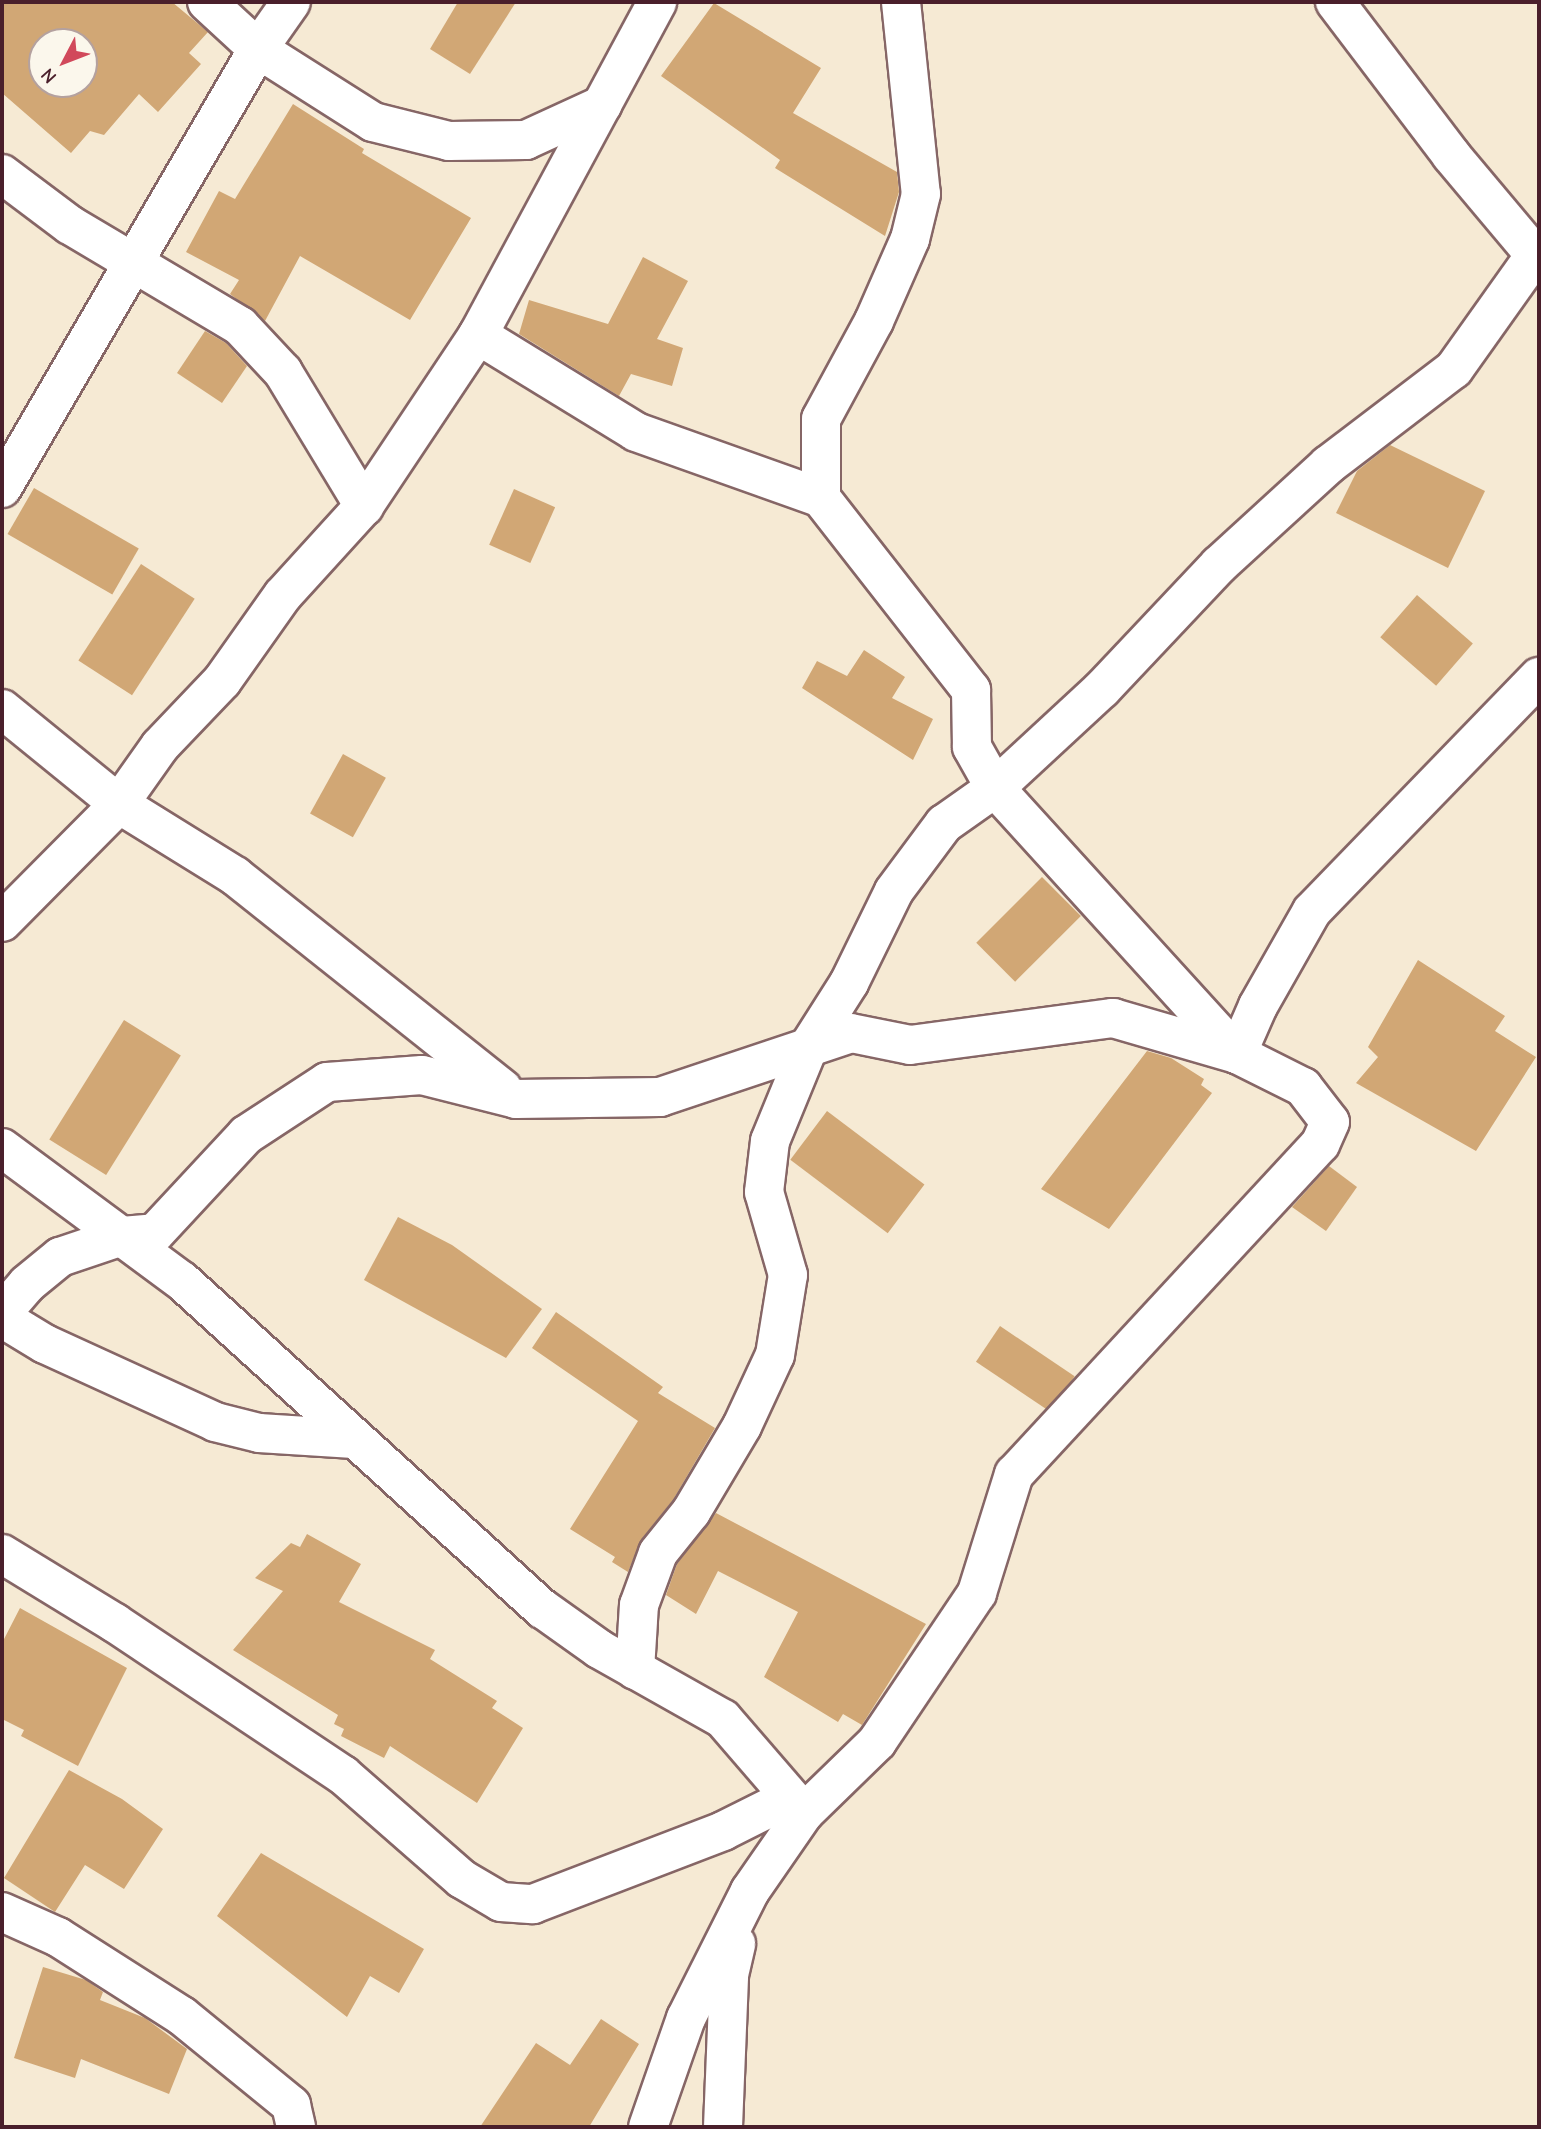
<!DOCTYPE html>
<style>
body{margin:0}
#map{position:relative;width:1541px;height:2129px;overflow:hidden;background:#f6ead4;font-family:"Comic Neue",sans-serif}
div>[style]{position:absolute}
.building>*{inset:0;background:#d1a775;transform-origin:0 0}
.roads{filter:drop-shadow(2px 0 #866666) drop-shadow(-2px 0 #866666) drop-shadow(0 2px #866666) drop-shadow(0 -2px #866666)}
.minor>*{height:38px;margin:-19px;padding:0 19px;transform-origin:19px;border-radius:19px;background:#fff}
span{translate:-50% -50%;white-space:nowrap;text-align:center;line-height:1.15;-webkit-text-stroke:5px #fbf7ec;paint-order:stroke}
.frame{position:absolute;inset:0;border:4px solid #4a1f2b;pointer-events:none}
.north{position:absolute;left:28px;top:28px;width:70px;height:70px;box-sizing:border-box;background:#fbf7ec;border:2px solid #b4a19f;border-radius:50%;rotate:228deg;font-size:19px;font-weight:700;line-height:28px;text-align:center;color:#4a1f2b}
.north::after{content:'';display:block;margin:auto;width:24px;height:32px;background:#d1495b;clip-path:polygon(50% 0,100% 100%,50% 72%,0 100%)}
</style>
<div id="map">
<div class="building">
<i style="clip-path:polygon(evenodd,2px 2px,172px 2px,208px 32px,189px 53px,201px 64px,158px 112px,139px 94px,104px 135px,90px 131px,71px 153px,2px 93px,2px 2px,42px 42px,84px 42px,84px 84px,42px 84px,42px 42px)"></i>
<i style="clip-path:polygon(458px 2px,516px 2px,470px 74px,430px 49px)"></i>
<i style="clip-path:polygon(714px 3px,821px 68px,793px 113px,897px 172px,899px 192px,885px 236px,775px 168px,780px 160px,661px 76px)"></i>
<i style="clip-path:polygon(293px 104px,364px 149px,362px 153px,471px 218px,410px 320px,300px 256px,265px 321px,230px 294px,239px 280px,186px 252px,219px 191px,235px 199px)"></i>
<i style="clip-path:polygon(643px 257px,688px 281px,657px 339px,683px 348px,672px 386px,631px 374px,619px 396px,519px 334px,529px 300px,608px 324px)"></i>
<i style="clip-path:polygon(205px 331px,226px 343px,247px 366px,222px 403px,177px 373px)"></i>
<i style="clip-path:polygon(1390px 445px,1485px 491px,1448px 568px,1336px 513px,1357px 471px)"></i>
<i style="left:34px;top:488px;width:121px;height:53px;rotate:30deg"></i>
<i style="left:514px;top:489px;width:45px;height:61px;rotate:24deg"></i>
<i style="left:141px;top:564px;width:64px;height:115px;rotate:33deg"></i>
<i style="left:1417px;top:595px;width:74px;height:56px;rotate:41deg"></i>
<i style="clip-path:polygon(864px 650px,905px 677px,892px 698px,933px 719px,913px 760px,802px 688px,817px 661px,847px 676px)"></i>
<i style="left:343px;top:754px;width:49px;height:68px;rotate:29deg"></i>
<i style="left:1042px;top:877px;width:55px;height:93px;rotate:45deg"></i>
<i style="clip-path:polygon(1418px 960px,1505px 1016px,1495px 1031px,1536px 1057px,1476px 1151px,1356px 1083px,1378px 1057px,1368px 1047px)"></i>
<i style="left:124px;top:1020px;width:67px;height:141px;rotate:32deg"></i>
<i style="clip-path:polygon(1147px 1051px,1171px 1058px,1204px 1079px,1201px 1085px,1212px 1093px,1109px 1229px,1041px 1189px)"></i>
<i style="left:827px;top:1111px;width:122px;height:61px;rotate:37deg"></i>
<i style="clip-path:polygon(1329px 1166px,1357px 1187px,1326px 1231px,1292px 1207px)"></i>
<i style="clip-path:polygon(398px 1217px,452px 1245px,542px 1309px,506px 1358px,364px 1280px)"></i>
<i style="clip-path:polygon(556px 1312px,663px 1387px,658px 1393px,715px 1428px,673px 1500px,641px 1540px,628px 1572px,612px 1562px,615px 1557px,570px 1529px,638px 1421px,532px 1348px)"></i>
<i style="left:1000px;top:1326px;width:90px;height:43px;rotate:34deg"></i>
<i style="clip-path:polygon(716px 1513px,926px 1624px,862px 1725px,843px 1714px,838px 1722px,764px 1677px,798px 1612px,718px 1571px,696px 1614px,666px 1595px,677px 1564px)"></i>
<i style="clip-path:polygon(307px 1534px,361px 1564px,339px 1602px,435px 1650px,430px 1659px,497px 1701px,492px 1708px,523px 1728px,477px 1803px,390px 1746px,384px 1758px,341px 1736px,344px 1729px,334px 1724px,338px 1715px,233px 1650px,283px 1591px,255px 1578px,291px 1543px,300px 1547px)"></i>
<i style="clip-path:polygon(20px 1608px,127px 1668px,78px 1766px,21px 1736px,24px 1730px,2px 1719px,2px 1643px)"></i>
<i style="clip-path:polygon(69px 1770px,122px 1799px,163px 1829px,124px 1889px,85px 1865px,55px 1912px,4px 1878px)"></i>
<i style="clip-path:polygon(261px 1853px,424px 1949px,399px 1993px,370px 1976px,347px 2017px,217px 1916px)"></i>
<i style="clip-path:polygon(43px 1967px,86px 1980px,103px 1992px,100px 2000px,145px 2018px,187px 2049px,169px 2094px,81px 2059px,75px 2078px,14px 2058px)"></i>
<i style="clip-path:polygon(601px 2019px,639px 2044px,589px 2127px,480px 2127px,536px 2043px,570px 2065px)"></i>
</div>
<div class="roads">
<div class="minor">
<i style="left:207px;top:2px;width:69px;rotate:42.7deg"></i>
<i style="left:258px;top:49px;width:136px;rotate:32.4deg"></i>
<i style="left:373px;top:122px;width:78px;rotate:14deg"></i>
<i style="left:449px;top:141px;width:77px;rotate:-0.7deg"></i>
<i style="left:526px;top:140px;width:84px;rotate:-24.7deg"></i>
<i style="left:901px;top:2px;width:193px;rotate:84.1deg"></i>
<i style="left:921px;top:194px;width:46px;rotate:103.7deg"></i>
<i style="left:910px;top:239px;width:90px;rotate:113.7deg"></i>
<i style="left:874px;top:321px;width:111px;rotate:118.4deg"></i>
<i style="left:821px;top:419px;width:79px;rotate:90deg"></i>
<i style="left:821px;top:498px;width:244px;rotate:52deg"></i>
<i style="left:971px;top:690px;width:57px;rotate:89deg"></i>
<i style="left:972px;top:747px;width:47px;rotate:60.7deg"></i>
<i style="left:995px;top:788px;width:360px;rotate:47.7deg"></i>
<i style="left:1335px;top:2px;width:192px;rotate:52.8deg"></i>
<i style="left:1451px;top:155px;width:137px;rotate:50deg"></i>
<i style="left:2px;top:174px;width:85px;rotate:36.9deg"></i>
<i style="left:70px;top:225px;width:198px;rotate:30.7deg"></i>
<i style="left:240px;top:326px;width:63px;rotate:46.9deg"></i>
<i style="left:283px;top:372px;width:157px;rotate:58.8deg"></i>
<i style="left:478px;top:335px;width:185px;rotate:31.5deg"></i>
<i style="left:636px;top:432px;width:196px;rotate:19.6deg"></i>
<i style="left:2px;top:488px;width:508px;rotate:-59.75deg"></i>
<i style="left:258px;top:49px;width:57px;rotate:-54.9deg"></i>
<i style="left:2px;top:709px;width:151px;rotate:39.1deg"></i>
<i style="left:119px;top:804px;width:137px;rotate:31.8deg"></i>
<i style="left:235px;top:876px;width:342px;rotate:38.5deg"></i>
<i style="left:2px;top:922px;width:166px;rotate:-45.2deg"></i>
<i style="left:119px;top:804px;width:71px;rotate:-54.7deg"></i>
<i style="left:160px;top:746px;width:90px;rotate:-46.4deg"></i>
<i style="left:222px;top:681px;width:105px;rotate:-54.7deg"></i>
<i style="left:283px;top:595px;width:120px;rotate:-47.7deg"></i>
<i style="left:364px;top:506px;width:206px;rotate:-56.3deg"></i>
<i style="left:478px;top:335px;width:378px;rotate:-61.7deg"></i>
<i style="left:1237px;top:1054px;width:52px;rotate:-66.4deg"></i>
<i style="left:1258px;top:1006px;width:109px;rotate:-60.4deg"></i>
<i style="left:1312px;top:911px;width:326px;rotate:-45.9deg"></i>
<i style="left:2px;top:1148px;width:224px;rotate:36.5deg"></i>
<i style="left:182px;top:1281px;width:488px;rotate:42.3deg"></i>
<i style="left:543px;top:1609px;width:69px;rotate:35.5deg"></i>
<i style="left:599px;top:1649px;width:142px;rotate:29.4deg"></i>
<i style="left:723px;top:1719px;width:124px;rotate:49.2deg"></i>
<i style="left:2px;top:1313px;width:38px;rotate:-49deg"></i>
<i style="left:27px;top:1284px;width:43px;rotate:-39.3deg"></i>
<i style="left:60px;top:1257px;width:65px;rotate:-18.7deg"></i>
<i style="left:122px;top:1236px;width:33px;rotate:-5deg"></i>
<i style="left:155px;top:1233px;width:134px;rotate:-47.1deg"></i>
<i style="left:246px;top:1135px;width:97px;rotate:-33.2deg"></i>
<i style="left:327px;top:1082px;width:95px;rotate:-4.2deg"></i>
<i style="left:422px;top:1075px;width:97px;rotate:14.3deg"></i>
<i style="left:516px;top:1099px;width:144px;rotate:-0.8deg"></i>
<i style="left:660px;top:1097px;width:201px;rotate:-18.5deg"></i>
<i style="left:851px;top:1033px;width:60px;rotate:11.5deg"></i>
<i style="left:910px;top:1045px;width:205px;rotate:-7.6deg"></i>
<i style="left:1113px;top:1018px;width:129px;rotate:16.2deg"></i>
<i style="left:1237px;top:1054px;width:74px;rotate:26.6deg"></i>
<i style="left:1303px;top:1087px;width:44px;rotate:52.4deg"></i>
<i style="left:1330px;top:1122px;width:24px;rotate:114deg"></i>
<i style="left:1320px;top:1144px;width:450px;rotate:132.8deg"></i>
<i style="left:1014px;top:1474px;width:125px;rotate:107.3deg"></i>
<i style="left:977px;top:1593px;width:179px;rotate:123.9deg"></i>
<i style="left:877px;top:1742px;width:102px;rotate:135.8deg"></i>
<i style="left:804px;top:1813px;width:95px;rotate:124.7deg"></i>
<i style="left:750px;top:1891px;width:142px;rotate:116.7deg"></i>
<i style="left:686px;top:2018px;width:115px;rotate:109.2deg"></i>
<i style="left:2px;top:1318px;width:50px;rotate:31.2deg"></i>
<i style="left:45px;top:1344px;width:187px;rotate:24.6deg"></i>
<i style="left:215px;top:1422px;width:45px;rotate:14deg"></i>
<i style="left:259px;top:1433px;width:95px;rotate:3.6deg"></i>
<i style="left:2px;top:1554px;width:132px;rotate:31.4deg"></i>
<i style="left:115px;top:1623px;width:274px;rotate:33.7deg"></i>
<i style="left:343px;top:1775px;width:158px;rotate:41.2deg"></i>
<i style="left:462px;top:1879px;width:45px;rotate:30.5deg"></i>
<i style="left:501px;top:1902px;width:32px;rotate:4deg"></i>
<i style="left:533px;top:1904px;width:204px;rotate:-21deg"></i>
<i style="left:723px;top:1831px;width:74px;rotate:-26.6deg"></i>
<i style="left:635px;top:1670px;width:65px;rotate:-86.5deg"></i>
<i style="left:639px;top:1605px;width:55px;rotate:-69.9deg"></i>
<i style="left:658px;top:1553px;width:53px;rotate:-51.2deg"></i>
<i style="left:691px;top:1512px;width:100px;rotate:-59.3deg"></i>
<i style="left:742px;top:1426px;width:78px;rotate:-65.1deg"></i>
<i style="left:775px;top:1355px;width:81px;rotate:-80.8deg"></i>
<i style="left:788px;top:1275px;width:86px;rotate:-106.1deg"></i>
<i style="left:764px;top:1192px;width:51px;rotate:-83.3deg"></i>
<i style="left:770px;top:1141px;width:103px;rotate:-67.7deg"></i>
<i style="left:809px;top:1046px;width:75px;rotate:-57.6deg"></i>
<i style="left:849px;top:983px;width:102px;rotate:-63.9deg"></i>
<i style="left:894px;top:891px;width:84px;rotate:-53.3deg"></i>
<i style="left:944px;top:824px;width:62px;rotate:-35.2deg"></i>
<i style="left:995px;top:788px;width:146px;rotate:-42.8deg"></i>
<i style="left:1102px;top:689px;width:170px;rotate:-46.7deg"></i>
<i style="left:1219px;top:565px;width:148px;rotate:-42.5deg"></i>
<i style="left:1328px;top:465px;width:158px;rotate:-37.3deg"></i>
<i style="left:1454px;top:369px;width:140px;rotate:-54.6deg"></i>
<i style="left:2px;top:1912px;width:61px;rotate:24.1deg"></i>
<i style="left:58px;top:1937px;width:147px;rotate:32.5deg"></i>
<i style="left:182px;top:2016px;width:141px;rotate:39.2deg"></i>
<i style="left:291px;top:2105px;width:23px;rotate:77deg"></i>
<i style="left:723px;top:2127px;width:152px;rotate:-87.7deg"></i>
<i style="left:729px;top:1975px;width:32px;rotate:-77deg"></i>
</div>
</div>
<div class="frame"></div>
<div class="north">N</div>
</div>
